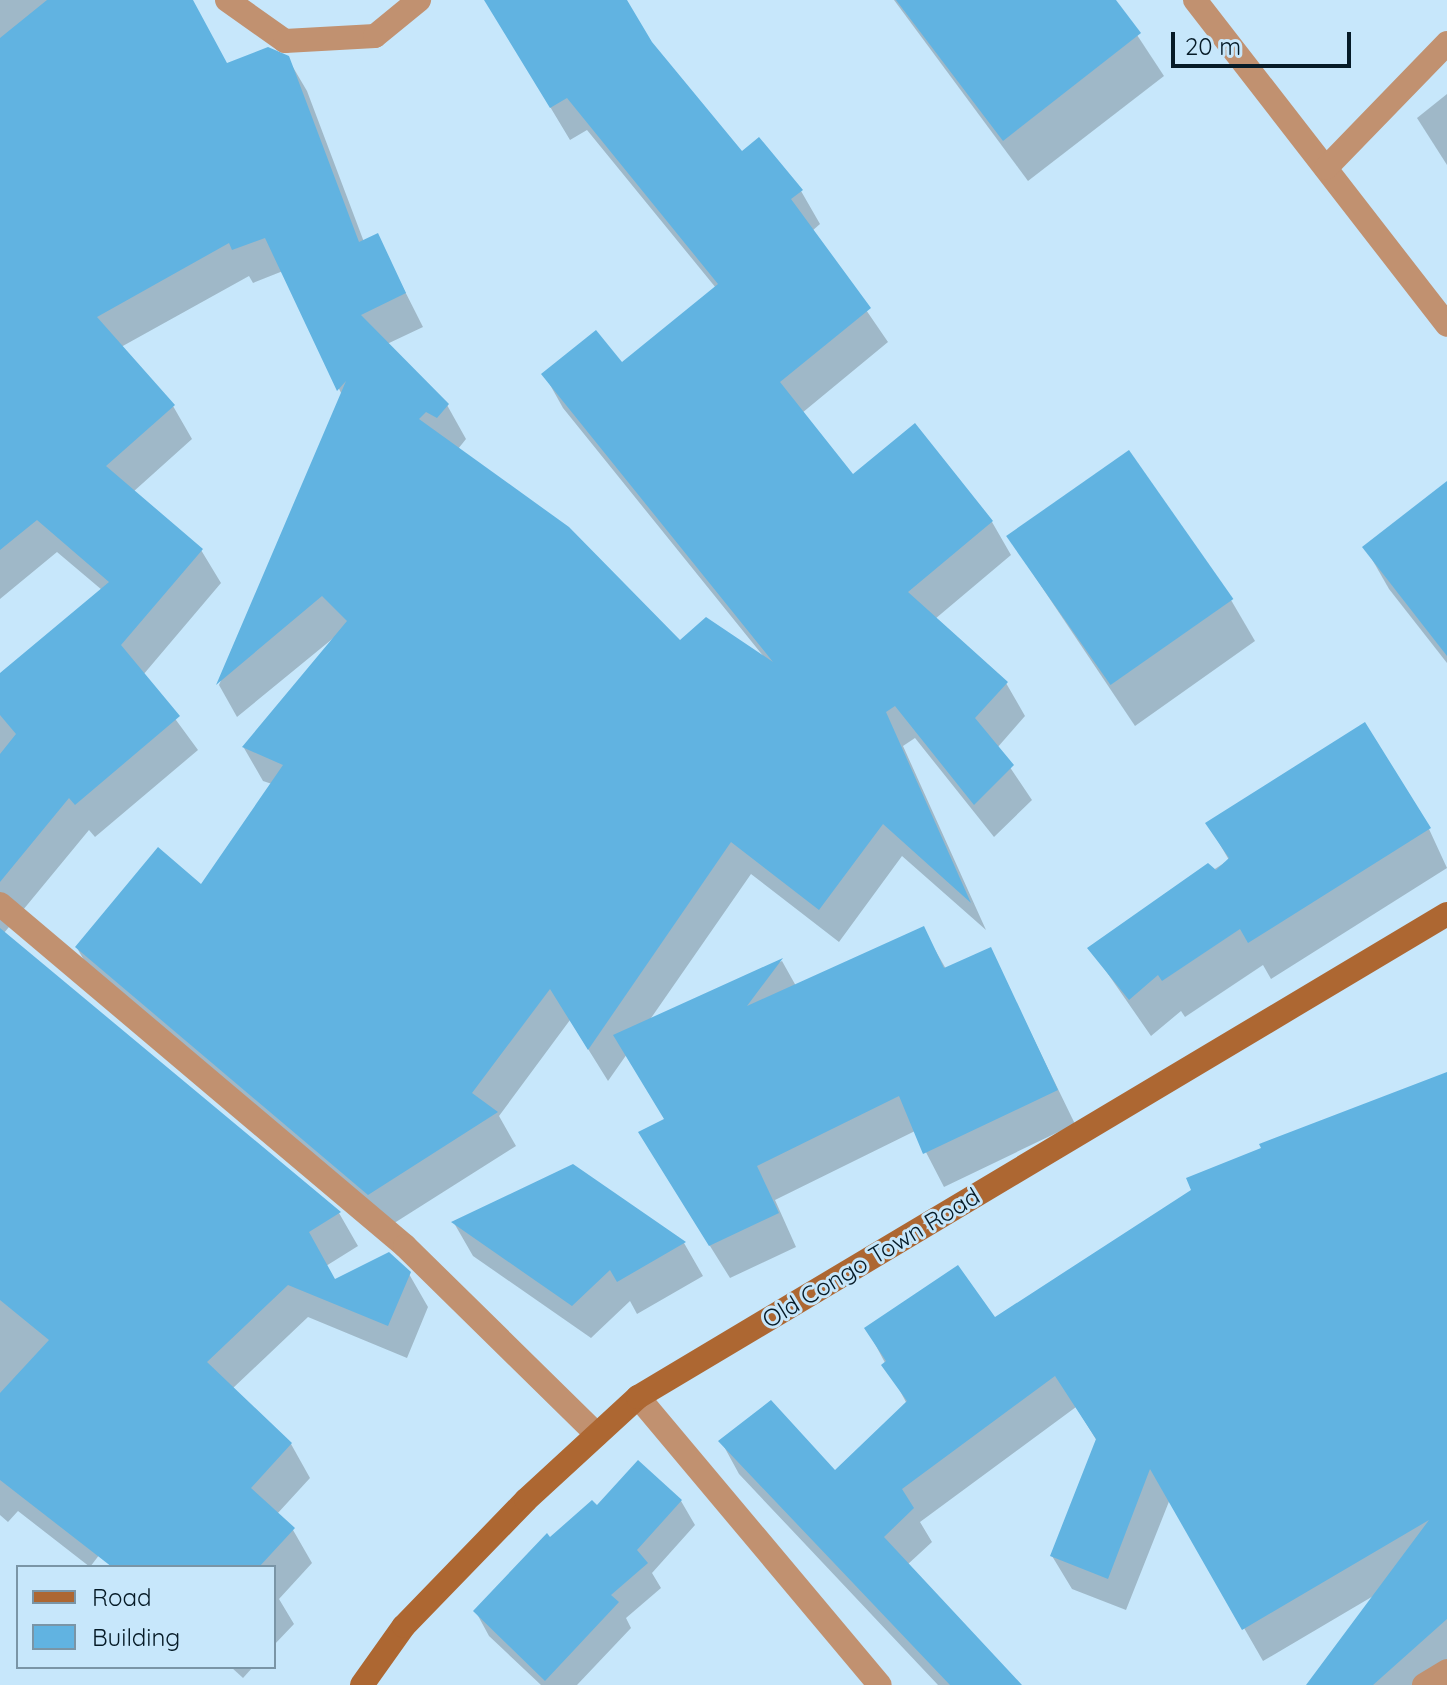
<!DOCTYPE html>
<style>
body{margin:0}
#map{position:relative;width:1447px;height:1685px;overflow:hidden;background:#c7e7fb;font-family:Quicksand,sans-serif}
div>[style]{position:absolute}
.shadow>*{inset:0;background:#0003}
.building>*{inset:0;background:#61b3e1;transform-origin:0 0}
.street>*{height:24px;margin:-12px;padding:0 12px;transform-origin:12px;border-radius:12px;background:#c19170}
.secondary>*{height:24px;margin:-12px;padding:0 12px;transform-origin:12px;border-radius:12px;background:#ad6732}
span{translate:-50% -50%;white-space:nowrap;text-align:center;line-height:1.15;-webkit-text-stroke:6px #c7e7fb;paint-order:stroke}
.street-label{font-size:24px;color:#061b27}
.legend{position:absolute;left:16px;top:1565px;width:260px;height:104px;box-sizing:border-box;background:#c7e7fb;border:2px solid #7a95a6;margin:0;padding:10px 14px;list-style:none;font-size:24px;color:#061b27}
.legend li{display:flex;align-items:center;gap:16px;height:40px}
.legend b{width:40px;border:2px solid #7a95a6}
.scale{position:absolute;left:1171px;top:32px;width:180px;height:36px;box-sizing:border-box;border:4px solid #061b27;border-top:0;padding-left:10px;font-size:24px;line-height:28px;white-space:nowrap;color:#061b27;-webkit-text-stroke:6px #c7e7fb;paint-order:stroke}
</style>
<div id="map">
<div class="shadow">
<i style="clip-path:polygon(0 0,192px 0,227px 65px,287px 57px,307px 91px,364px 242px,377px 236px,423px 327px,387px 344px,447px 405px,466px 439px,458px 449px,680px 642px,764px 657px,563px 408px,544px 374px,621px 365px,716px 288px,587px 130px,570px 140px,486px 0,624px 0,651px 43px,742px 154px,801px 191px,820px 224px,812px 231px,888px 342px,802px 413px,853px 477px,992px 522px,1011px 555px,935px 619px,1006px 683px,1025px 716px,997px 748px,1032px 800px,994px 837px,915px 738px,903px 746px,986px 930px,902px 856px,839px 942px,751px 874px,649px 1021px,782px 961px,796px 986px,923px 929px,946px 969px,990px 949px,1075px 1124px,944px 1187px,915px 1131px,775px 1200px,796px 1247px,730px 1278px,660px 1166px,666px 1121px,627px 1054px,608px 1081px,570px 1020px,499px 1116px,516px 1146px,388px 1227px,96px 981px,77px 948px,201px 886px,272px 784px,263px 781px,244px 748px,342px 631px,237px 717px,219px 685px,342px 395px,283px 271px,253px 283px,249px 276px,121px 347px,173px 406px,192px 439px,133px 492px,201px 550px,221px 583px,143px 675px,198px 750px,95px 837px,89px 830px,4px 933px,339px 1213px,358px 1246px,326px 1266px,334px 1281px,409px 1274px,428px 1307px,407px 1358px,308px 1317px,232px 1389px,291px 1444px,310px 1478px,277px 1514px,293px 1530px,312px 1563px,279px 1599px,294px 1624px,274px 1645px,274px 1567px,122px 1567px,103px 1550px,90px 1567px,18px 1511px,8px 1522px,0 1515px,0 676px,102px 590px,57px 552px,0 599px)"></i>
<i style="clip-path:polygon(894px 0,1114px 0,1164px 76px,1028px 181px)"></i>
<i style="clip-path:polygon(1447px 94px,1447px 165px,1417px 118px)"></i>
<i style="clip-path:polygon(1447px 483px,1447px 663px,1389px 589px,1365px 547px)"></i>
<i style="clip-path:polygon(1009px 538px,1231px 600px,1255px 641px,1135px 726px)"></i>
<i style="clip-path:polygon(1208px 824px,1429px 829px,1447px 868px,1271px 979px,1263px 965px,1185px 1017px,1181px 1011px,1151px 1036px,1090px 948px,1229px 860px)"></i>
<i style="clip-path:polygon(1447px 1074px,1447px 1685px,1308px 1685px,1375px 1595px,1263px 1661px,1170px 1499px,1126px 1610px,1072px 1589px,1052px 1556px,1097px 1441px,1076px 1407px,920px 1522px,932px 1542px,907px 1565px,1013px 1685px,938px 1685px,739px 1474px,721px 1441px,835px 1473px,907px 1404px,867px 1329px,994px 1320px)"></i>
<i style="clip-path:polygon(573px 1166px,684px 1243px,703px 1276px,637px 1314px,630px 1301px,591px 1338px,473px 1256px,454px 1223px)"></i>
<i style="clip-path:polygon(638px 1462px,681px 1501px,695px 1525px,652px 1573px,661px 1588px,626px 1618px,631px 1628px,577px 1685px,541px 1685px,489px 1636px,476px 1612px,550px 1539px,597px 1508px)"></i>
<i style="clip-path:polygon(231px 1667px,253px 1667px,243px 1678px)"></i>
</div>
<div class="building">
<i style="clip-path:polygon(47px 0,193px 0,227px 63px,268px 47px,289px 56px,359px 242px,378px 233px,406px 293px,361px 315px,449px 404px,437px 418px,426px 412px,419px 419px,569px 527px,680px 640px,706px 617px,773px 662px,541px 374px,596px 330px,622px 362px,718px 284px,567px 98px,550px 108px,484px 0,627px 0,652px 42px,742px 151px,759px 137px,803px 190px,791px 199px,871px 308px,780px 382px,853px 474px,915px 423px,993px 521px,908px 592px,1008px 682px,975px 718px,1014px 765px,974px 805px,895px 706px,886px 712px,971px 903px,883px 824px,819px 910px,731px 842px,588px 1050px,550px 989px,472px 1093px,498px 1112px,368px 1195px,75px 947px,158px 847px,201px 884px,283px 765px,242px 747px,347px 621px,322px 596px,216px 685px,346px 381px,337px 391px,265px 238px,232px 250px,229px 243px,97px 317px,175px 405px,106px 466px,203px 549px,121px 645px,180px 716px,75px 805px,69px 798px,0 882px,0 754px,16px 734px,0 715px,0 673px,109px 582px,37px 520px,0 550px,0 38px)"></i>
<i style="clip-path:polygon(896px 0,1116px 0,1141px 33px,1003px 141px)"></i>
<i style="left:1129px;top:450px;width:182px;height:150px;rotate:55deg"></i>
<i style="clip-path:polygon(1447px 481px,1447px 656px,1362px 547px)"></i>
<i style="clip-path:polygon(1365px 722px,1431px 828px,1248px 943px,1240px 929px,1162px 981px,1158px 975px,1129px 1000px,1087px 948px,1208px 863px,1216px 870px,1229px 858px,1205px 823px)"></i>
<i style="clip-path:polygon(924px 926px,944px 968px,991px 947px,1058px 1090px,923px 1154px,899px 1096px,757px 1166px,779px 1213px,709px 1246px,638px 1132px,664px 1119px,613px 1035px,783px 958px,747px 1006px)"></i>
<i style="clip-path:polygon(0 928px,341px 1212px,309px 1232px,335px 1279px,389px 1252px,411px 1272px,388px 1326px,288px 1285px,207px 1362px,292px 1443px,251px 1488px,295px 1528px,259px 1567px,112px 1567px,0 1480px,0 1393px,49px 1340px,0 1300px)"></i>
<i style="clip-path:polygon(1447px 1072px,1447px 1619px,1373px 1685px,1306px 1685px,1429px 1520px,1242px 1630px,1150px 1469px,1108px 1579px,1050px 1556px,1096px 1439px,1055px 1376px,902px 1489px,914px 1508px,884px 1537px,1022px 1685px,950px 1685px,718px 1441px,771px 1400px,835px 1470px,907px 1401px,881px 1365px,886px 1361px,864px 1328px,958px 1265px,995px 1317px,1191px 1190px,1186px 1178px,1261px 1148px,1259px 1144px)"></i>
<i style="clip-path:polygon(573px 1164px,686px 1242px,617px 1282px,610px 1270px,572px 1306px,451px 1222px)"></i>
<i style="clip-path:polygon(638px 1460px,682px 1500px,637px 1550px,648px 1563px,611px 1595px,619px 1602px,545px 1681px,473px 1611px,547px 1533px,550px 1537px,592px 1500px,597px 1505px)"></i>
</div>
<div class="street">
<i style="left:227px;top:0;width:71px;rotate:35.3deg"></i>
<i style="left:285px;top:41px;width:90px;rotate:-3.2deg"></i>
<i style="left:375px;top:36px;width:57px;rotate:-39.3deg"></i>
<i style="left:1195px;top:0;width:411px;rotate:52.2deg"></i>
<i style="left:1326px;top:168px;width:174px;rotate:-45.9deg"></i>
<i style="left:0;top:904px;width:530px;rotate:40.18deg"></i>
<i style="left:405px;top:1246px;width:269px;rotate:44.5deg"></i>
<i style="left:638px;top:1397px;width:376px;rotate:50deg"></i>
<i style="left:1424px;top:1685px;width:27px;rotate:-31deg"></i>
</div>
<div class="secondary">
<i style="left:362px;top:1685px;width:72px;rotate:-54.6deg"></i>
<i style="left:404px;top:1626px;width:175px;rotate:-45.9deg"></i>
<i style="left:526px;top:1500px;width:152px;rotate:-42.6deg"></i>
<i style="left:638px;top:1397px;width:942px;rotate:-30.84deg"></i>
</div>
<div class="street-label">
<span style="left:871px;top:1258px;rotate:-31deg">Old Congo Town Road</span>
</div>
<ul class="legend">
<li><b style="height:10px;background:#ad6732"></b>Road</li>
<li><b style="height:22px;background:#61b3e1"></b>Building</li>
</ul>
<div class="scale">20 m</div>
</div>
